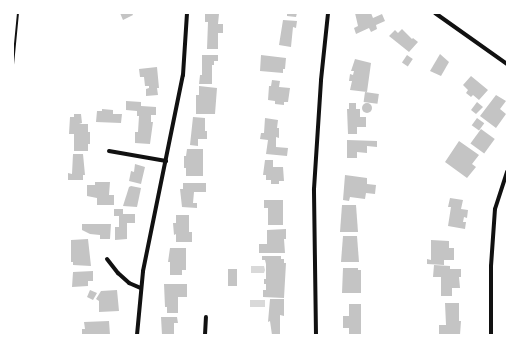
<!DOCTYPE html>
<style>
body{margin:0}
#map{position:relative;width:520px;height:348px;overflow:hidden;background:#fff;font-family:"PT Sans",sans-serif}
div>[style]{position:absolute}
.water>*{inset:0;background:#d9d9d9;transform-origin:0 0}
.building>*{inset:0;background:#c4c4c4;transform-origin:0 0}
.round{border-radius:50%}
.path>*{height:1.5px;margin:-0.75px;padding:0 0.75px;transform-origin:0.75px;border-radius:0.75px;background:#111}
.minor>*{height:4px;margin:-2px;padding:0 2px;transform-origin:2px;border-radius:2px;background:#111}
span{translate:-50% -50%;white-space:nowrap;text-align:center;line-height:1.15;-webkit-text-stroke:3.5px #fff;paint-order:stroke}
.frame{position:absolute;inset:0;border:14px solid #fff;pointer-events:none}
</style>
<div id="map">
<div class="water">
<i style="clip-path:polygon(251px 266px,264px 266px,265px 270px,264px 273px,251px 273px)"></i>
<i style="left:250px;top:300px;width:15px;height:7px"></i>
</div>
<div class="building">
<i style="clip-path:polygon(120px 13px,132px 13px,133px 15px,123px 20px)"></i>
<i style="clip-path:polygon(287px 13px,297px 13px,296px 17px,287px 16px)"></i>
<i style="clip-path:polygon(355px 13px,371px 13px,373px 18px,382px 14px,385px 21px,376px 25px,377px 29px,371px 32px,369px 28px,356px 34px,354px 28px,358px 26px)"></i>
<i style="clip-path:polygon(205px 14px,219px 14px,218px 24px,223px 24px,223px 33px,218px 33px,218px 49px,207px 49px,208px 22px,205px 22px)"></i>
<i style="clip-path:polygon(283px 20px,297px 21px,296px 28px,293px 27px,291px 47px,279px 45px)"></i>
<i style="clip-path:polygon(402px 29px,412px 39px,413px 38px,418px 42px,409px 52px,389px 36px,395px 30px,398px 33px)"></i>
<i style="clip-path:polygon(440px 54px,449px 62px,441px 76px,430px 71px)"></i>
<i style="clip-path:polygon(202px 55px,218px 55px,218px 61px,214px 61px,214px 65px,212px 65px,212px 84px,199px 84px,200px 75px,202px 75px)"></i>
<i style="clip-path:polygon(261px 55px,286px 58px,285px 69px,283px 69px,283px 73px,260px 71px)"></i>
<i style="left:407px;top:55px;width:7px;height:9px;rotate:34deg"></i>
<i style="clip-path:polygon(355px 59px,371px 63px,367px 92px,350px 90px,352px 81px,349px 81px,350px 74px,353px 75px,354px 71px,351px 71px)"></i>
<i style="clip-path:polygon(157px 67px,159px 88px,157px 88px,158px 95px,146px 96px,146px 89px,149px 88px,149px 86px,145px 86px,144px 77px,140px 77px,139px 69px)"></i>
<i style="clip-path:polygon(471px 76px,488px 90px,479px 100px,473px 95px,471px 97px,466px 93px,468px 90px,463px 85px)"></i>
<i style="clip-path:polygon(272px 80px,280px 81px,279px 87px,290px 88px,288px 102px,284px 102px,284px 105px,275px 104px,275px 101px,268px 100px,269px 86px,271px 86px)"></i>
<i style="clip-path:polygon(199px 86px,217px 88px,215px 114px,196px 114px,196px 95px,199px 95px)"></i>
<i style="left:365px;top:92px;width:14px;height:10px;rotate:8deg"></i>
<i style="clip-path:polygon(496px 95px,506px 101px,500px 109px,506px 114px,496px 128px,480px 116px)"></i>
<i style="clip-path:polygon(126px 101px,141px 102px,141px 106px,156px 107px,156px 115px,151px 115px,151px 122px,153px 122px,150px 144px,135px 143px,135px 132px,138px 132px,139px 116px,137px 116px,137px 111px,126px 110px)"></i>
<i style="clip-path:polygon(477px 102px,483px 107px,476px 114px,471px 110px)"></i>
<i style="clip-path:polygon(349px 103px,356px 103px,356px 109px,360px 109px,360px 117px,366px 117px,366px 127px,357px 127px,357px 134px,348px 134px,347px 109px,349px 109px)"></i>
<i class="round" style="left:362px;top:103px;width:10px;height:10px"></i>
<i style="clip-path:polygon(102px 109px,113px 110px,113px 114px,122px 114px,121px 123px,96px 122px,97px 111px,102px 111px)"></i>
<i style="clip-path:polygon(74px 114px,81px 114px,82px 123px,79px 124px,88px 124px,88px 132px,90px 132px,90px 144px,88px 144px,88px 151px,74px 151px,74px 134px,69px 134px,70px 117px,74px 117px)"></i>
<i style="clip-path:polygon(193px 117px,205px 118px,205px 131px,207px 131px,207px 139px,198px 139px,198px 146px,190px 145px)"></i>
<i style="clip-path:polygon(265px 118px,278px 120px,277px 128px,279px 128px,279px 138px,276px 137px,276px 147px,288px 148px,287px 156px,266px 154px,268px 140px,260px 139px,261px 133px,264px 133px)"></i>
<i style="left:477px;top:118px;width:9px;height:9px;rotate:36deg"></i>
<i style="left:481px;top:129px;width:17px;height:18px;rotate:36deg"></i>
<i style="clip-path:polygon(347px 140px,377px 141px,377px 147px,367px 146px,367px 153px,357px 152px,357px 158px,347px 158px)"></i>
<i style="clip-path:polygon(459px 141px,479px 155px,472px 164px,476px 167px,467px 178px,445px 162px)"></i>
<i style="clip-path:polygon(187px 149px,203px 149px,203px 176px,186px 176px,186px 168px,184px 168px,184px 156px,186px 156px)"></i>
<i style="clip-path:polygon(73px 154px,83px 154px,85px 175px,83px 175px,83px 180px,68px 180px,68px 173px,72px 174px)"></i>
<i style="clip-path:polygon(265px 160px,273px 160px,273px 167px,283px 167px,284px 181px,279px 181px,279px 184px,271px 184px,271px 180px,266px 180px,266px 175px,263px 175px)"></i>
<i style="clip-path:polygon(135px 164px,145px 167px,141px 184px,129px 181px,131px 171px,134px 172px)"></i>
<i style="clip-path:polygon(345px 175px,367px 178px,367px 184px,376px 185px,375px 194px,366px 193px,365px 199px,350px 197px,349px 201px,343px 200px)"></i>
<i style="clip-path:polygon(95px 182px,110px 182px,109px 195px,114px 195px,114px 205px,97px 205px,97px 198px,87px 196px,87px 185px,95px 185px)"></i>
<i style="clip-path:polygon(183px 183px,206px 183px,206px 192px,194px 192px,193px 203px,197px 203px,197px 208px,182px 207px,180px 189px,183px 189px)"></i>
<i style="clip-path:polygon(131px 186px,141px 188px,137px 207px,123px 206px,129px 187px)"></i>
<i style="clip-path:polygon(450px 198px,463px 200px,461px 209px,468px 210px,467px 218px,464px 217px,463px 222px,466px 222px,465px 229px,448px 226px,451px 207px,448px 207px)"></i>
<i style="clip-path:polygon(264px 200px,283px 200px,283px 225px,268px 225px,268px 208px,264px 208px)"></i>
<i style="clip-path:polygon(342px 205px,356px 205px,358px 232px,340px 232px)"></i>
<i style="clip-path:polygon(114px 209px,123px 209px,123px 214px,135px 214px,135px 223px,127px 223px,127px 239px,115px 240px,115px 227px,119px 227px,119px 216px,114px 216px)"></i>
<i style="clip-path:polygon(176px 215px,189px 215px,189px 232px,192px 232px,192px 242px,176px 242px,176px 234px,174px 235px,173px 223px,176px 223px)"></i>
<i style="clip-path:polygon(82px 224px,111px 224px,110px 239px,100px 239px,100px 235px,90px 234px,82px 230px)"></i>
<i style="clip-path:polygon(286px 229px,286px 239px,284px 239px,285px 253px,259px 253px,259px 244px,267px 244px,267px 230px)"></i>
<i style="clip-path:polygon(343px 236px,357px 236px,359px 262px,341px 262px)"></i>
<i style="clip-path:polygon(88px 239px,91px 266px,73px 265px,73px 262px,71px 262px,71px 240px)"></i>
<i style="clip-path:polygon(431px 240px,449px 241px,449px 248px,454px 248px,454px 260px,444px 260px,444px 265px,427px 264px,427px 259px,431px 260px)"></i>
<i style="clip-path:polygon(170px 248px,186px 248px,186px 270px,182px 270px,182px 275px,170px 275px,170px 262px,168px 262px)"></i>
<i style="clip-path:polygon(262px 256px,281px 256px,281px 259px,284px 259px,284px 263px,286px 263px,284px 298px,263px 297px,263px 290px,266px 290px,266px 284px,264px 284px,264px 279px,266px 279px,266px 264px,265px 260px,262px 260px)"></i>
<i style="clip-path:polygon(434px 265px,450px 266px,450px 269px,461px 269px,461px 277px,459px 277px,460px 288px,452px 288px,452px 296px,441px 296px,441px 277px,433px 277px)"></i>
<i style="clip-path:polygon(343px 268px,358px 268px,358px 270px,361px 270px,361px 293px,342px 293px)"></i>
<i style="left:228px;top:269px;width:9px;height:17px"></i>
<i style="clip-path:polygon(93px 271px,93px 281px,88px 281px,88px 286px,72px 287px,73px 272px)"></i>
<i style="clip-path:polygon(164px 284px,187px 284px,187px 297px,178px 297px,178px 313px,167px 313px,167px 307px,165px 307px)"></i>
<i style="clip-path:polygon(90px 290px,97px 293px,93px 300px,87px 297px)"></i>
<i style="clip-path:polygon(117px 290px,119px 311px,99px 312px,99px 301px,96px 299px,101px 291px)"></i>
<i style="clip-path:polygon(270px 299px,284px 299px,284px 316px,280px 315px,280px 335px,272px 335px,270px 321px,268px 322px)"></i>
<i style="clip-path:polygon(445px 303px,459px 303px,459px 321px,461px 321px,460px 335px,439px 335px,439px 325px,446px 325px)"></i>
<i style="clip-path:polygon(349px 304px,361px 304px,361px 335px,349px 335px,349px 328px,343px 328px,343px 316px,349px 316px)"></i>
<i style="clip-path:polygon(161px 317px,177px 317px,178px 323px,174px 323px,174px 335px,162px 335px)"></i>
<i style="clip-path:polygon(109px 321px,110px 335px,82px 335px,82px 329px,85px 329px,84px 322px)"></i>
</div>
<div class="path">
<i style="left:13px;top:65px;width:52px;rotate:-84.5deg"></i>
<i style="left:13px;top:161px;width:6px;rotate:90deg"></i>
</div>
<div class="minor">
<i style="left:435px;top:13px;width:88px;rotate:35.3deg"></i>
<i style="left:109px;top:151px;width:58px;rotate:10deg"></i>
<i style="left:107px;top:259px;width:18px;rotate:52deg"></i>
<i style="left:118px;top:273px;width:15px;rotate:42deg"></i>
<i style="left:129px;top:283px;width:13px;rotate:23deg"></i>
<i style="left:137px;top:335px;width:64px;rotate:-84.6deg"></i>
<i style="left:143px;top:271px;width:200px;rotate:-78.5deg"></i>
<i style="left:183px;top:75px;width:62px;rotate:-86.3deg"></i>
<i style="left:205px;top:335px;width:18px;rotate:-87deg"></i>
<i style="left:316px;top:335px;width:146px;rotate:-90.8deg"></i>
<i style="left:314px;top:189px;width:109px;rotate:-86.3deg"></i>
<i style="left:321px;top:80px;width:67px;rotate:-84deg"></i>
<i style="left:491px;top:335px;width:69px;rotate:-90deg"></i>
<i style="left:491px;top:266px;width:57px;rotate:-86deg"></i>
<i style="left:495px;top:209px;width:39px;rotate:-72deg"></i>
</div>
<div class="frame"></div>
</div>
